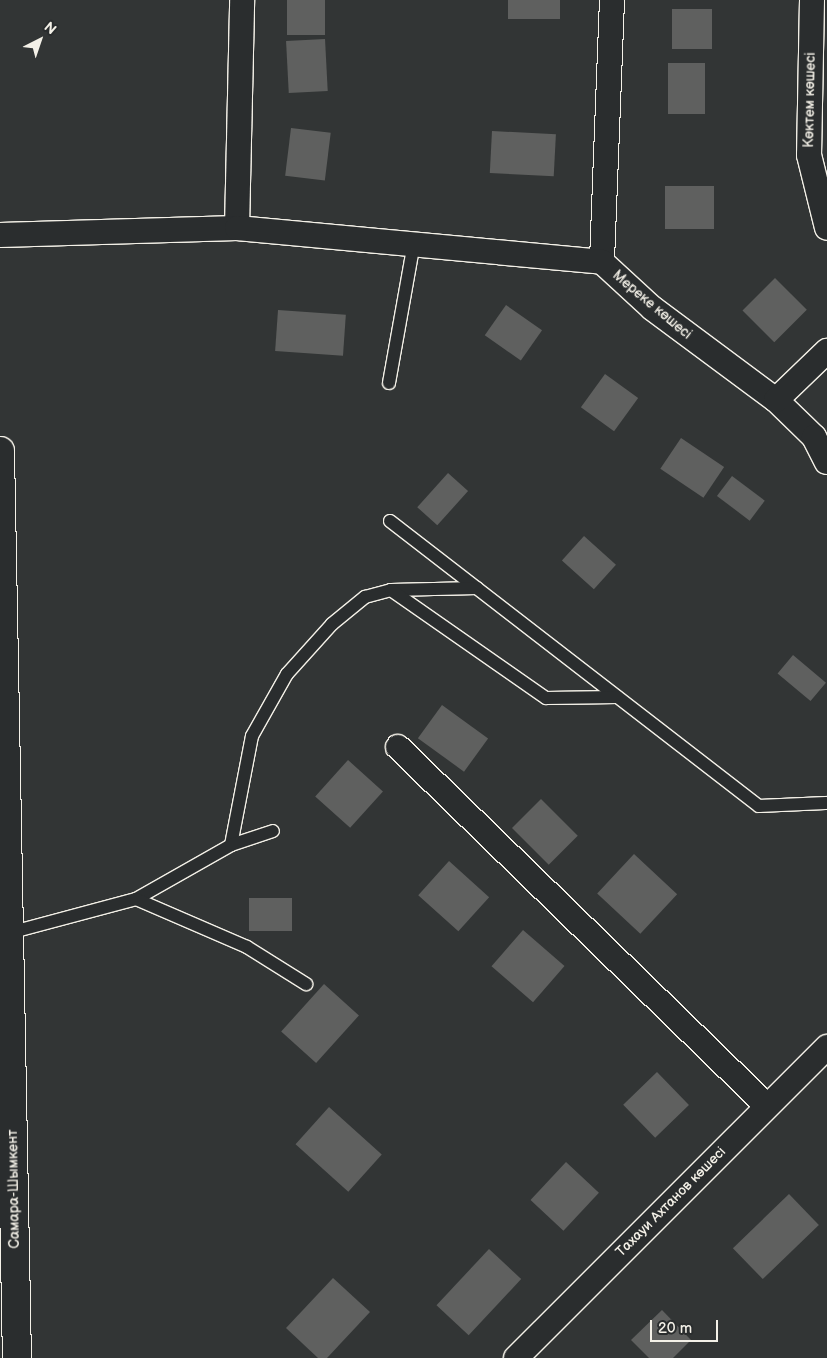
<!DOCTYPE html>
<meta charset="utf-8">
<style>
body{margin:0}
#map{position:relative;width:827px;height:1358px;overflow:hidden;background:#323535;font-family:"Balsamiq Sans",sans-serif}
div>[style]{position:absolute}
.building>*{inset:0;background:#5f605f;transform-origin:0 0}
.roads{filter:drop-shadow(1px 0 #f4f1e8) drop-shadow(-1px 0 #f4f1e8) drop-shadow(0 1px #f4f1e8) drop-shadow(0 -1px #f4f1e8)}
.lane>*{height:12px;margin:-6px;padding:0 6px;transform-origin:6px;border-radius:6px;background:#2a2d2e}
.street>*{height:24px;margin:-12px;padding:0 12px;transform-origin:12px;border-radius:12px;background:#2a2d2e}
.highway>*{height:28px;margin:-14px;padding:0 14px;transform-origin:14px;border-radius:14px;background:#2a2d2e}
span{translate:-50% -50%;white-space:nowrap;text-align:center;line-height:1.15;-webkit-text-stroke:4px #2a2d2e;paint-order:stroke}
.street-label{font-size:14px;color:#f4f1e8}
.north{position:absolute;left:15px;top:15px;width:50px;height:50px;-webkit-text-stroke:4px #2a2d2e;paint-order:stroke;rotate:41deg;font-size:14px;font-weight:700;line-height:20px;text-align:center;color:#f4f1e8}
.north::after{content:'';display:block;margin:auto;width:18px;height:22px;background:#f4f1e8;clip-path:polygon(50% 0,100% 100%,50% 72%,0 100%)}
.scale{position:absolute;left:650px;top:1320px;width:68px;height:22px;box-sizing:border-box;border:2px solid #f4f1e8;border-top:0;padding-left:6px;font-size:15px;line-height:18px;white-space:nowrap;color:#f4f1e8;-webkit-text-stroke:4px #2a2d2e;paint-order:stroke}
</style>
<div id="map">
<div class="building">
<i style="left:287px;top:0;width:38px;height:35px"></i>
<i style="left:508px;top:0;width:52px;height:19px"></i>
<i style="left:712px;top:9px;width:40px;height:40px;rotate:90deg"></i>
<i style="left:325px;top:39px;width:52px;height:39px;rotate:87deg"></i>
<i style="left:668px;top:63px;width:37px;height:51px"></i>
<i style="left:291px;top:128px;width:40px;height:48px;rotate:7deg"></i>
<i style="left:492px;top:131px;width:64px;height:42px;rotate:3deg"></i>
<i style="left:665px;top:186px;width:49px;height:43px"></i>
<i style="left:775px;top:278px;width:45px;height:46px;rotate:45deg"></i>
<i style="left:506px;top:305px;width:44px;height:37px;rotate:35deg"></i>
<i style="left:278px;top:310px;width:68px;height:41px;rotate:4deg"></i>
<i style="left:605px;top:374px;width:41px;height:41px;rotate:36deg"></i>
<i style="left:681px;top:438px;width:52px;height:37px;rotate:34deg"></i>
<i style="left:448px;top:473px;width:27px;height:46px;rotate:42deg"></i>
<i style="left:732px;top:476px;width:41px;height:25px;rotate:37deg"></i>
<i style="left:584px;top:536px;width:43px;height:33px;rotate:42deg"></i>
<i style="left:793px;top:655px;width:43px;height:24px;rotate:40deg"></i>
<i style="left:442px;top:705px;width:57px;height:41px;rotate:36deg"></i>
<i style="left:348px;top:760px;width:47px;height:49px;rotate:42deg"></i>
<i style="left:541px;top:799px;width:52px;height:41px;rotate:45deg"></i>
<i style="left:634px;top:854px;width:59px;height:54px;rotate:43deg"></i>
<i style="left:449px;top:861px;width:54px;height:46px;rotate:42deg"></i>
<i style="left:249px;top:898px;width:43px;height:33px"></i>
<i style="left:523px;top:930px;width:55px;height:48px;rotate:41deg"></i>
<i style="left:324px;top:984px;width:47px;height:64px;rotate:42deg"></i>
<i style="left:657px;top:1072px;width:46px;height:47px;rotate:46deg"></i>
<i style="left:329px;top:1107px;width:71px;height:50px;rotate:42deg"></i>
<i style="left:566px;top:1162px;width:45px;height:52px;rotate:43deg"></i>
<i style="left:789px;top:1194px;width:43px;height:78px;rotate:46deg"></i>
<i style="left:489px;top:1249px;width:44px;height:77px;rotate:43deg"></i>
<i style="clip-path:polygon(333px 1278px,370px 1312px,327px 1358px,318px 1358px,286px 1328px)"></i>
<i style="clip-path:polygon(662px 1310px,691px 1340px,673px 1358px,649px 1358px,631px 1340px)"></i>
</div>
<div class="roads">
<div class="lane">
<i style="left:389px;top:383px;width:137px;rotate:-79.9deg"></i>
<i style="left:390px;top:521px;width:466px;rotate:37.7deg"></i>
<i style="left:759px;top:806px;width:68px;rotate:-2.5deg"></i>
<i style="left:391px;top:590px;width:86px;rotate:-1.3deg"></i>
<i style="left:231px;top:845px;width:111px;rotate:-79.1deg"></i>
<i style="left:252px;top:736px;width:71px;rotate:-60.6deg"></i>
<i style="left:287px;top:674px;width:67px;rotate:-48deg"></i>
<i style="left:332px;top:624px;width:43px;rotate:-39.3deg"></i>
<i style="left:365px;top:597px;width:27px;rotate:-15deg"></i>
<i style="left:391px;top:590px;width:189px;rotate:34.9deg"></i>
<i style="left:546px;top:698px;width:71px;rotate:-0.8deg"></i>
<i style="left:136px;top:899px;width:109px;rotate:-29.6deg"></i>
<i style="left:231px;top:845px;width:44px;rotate:-18.4deg"></i>
<i style="left:9px;top:933px;width:131px;rotate:-15deg"></i>
<i style="left:136px;top:899px;width:121px;rotate:23.4deg"></i>
<i style="left:247px;top:947px;width:70px;rotate:32.1deg"></i>
</div>
<div class="street">
<i style="left:612px;top:0;width:262px;rotate:92.2deg"></i>
<i style="left:602px;top:262px;width:68px;rotate:42.6deg"></i>
<i style="left:652px;top:308px;width:154px;rotate:36.6deg"></i>
<i style="left:776px;top:400px;width:53px;rotate:44.2deg"></i>
<i style="left:814px;top:437px;width:28px;rotate:63deg"></i>
<i style="left:812px;top:0;width:155px;rotate:91.1deg"></i>
<i style="left:809px;top:155px;width:75px;rotate:76.1deg"></i>
<i style="left:237px;top:228px;width:228px;rotate:-88.7deg"></i>
<i style="left:0;top:235px;width:237px;rotate:-1.7deg"></i>
<i style="left:237px;top:228px;width:367px;rotate:5.3deg"></i>
<i style="left:776px;top:400px;width:71px;rotate:-43.9deg"></i>
<i style="left:398px;top:747px;width:513px;rotate:44.21deg"></i>
<i style="left:516px;top:1358px;width:440px;rotate:-45deg"></i>
</div>
<div class="highway">
<i style="left:0;top:451px;width:907px;rotate:88.93deg"></i>
</div>
</div>
<div class="street-label">
<span style="left:810px;top:100px;rotate:-89deg">Көктем көшесі</span>
<span style="left:652px;top:305px;rotate:40deg">Мереке көшесі</span>
<span style="left:14px;top:1189px;rotate:-91deg">Самара-Шымкент</span>
<span style="left:671px;top:1202px;rotate:-45deg">Тахауи Ахтанов көшесі</span>
</div>
<div class="north">N</div>
<div class="scale">20 m</div>
</div>
